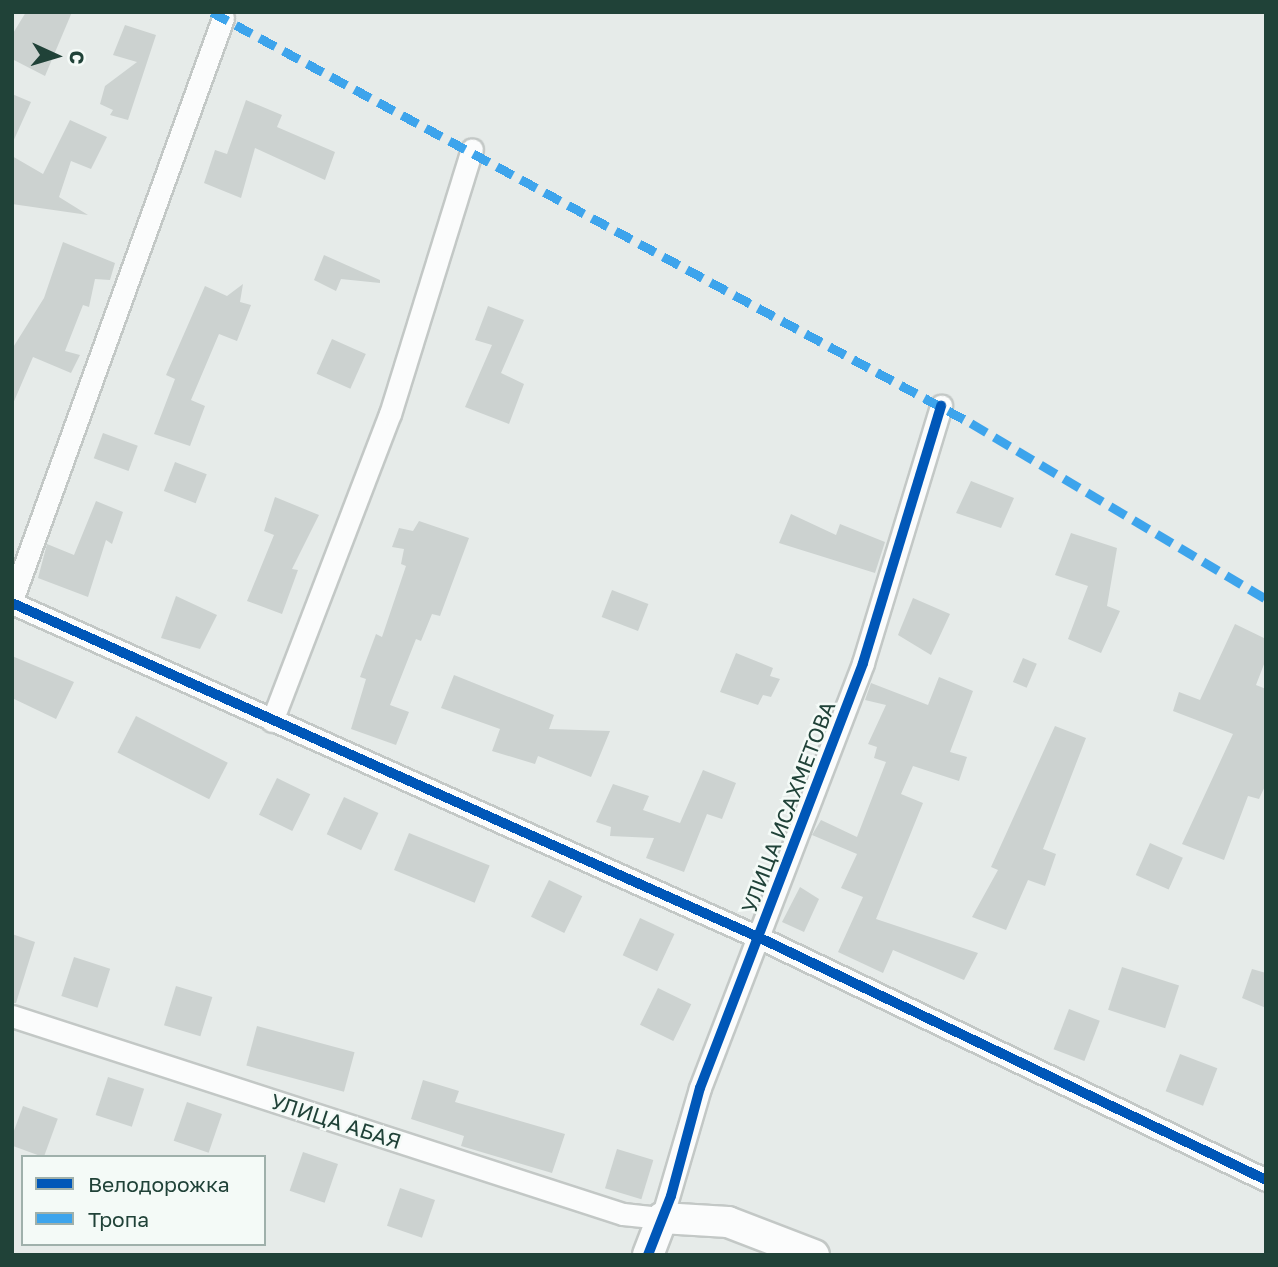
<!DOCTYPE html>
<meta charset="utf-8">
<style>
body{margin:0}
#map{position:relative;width:1278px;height:1267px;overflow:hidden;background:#e6ebe9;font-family:"Golos Text",sans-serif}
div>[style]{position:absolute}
.building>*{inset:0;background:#ccd2d0;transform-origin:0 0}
.roads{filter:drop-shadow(2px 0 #c3c8c6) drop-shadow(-2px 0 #c3c8c6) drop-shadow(0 2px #c3c8c6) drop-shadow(0 -2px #c3c8c6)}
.street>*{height:21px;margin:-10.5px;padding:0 10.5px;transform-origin:10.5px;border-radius:10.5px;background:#fbfcfc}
.secondary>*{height:30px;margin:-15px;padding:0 15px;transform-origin:15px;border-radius:15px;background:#fbfcfc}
.quiet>*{height:9px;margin-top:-4.5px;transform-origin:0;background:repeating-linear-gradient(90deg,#3da4ec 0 18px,transparent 0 27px)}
.cycleway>*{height:10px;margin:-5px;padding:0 5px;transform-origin:5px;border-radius:5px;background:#0057b8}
span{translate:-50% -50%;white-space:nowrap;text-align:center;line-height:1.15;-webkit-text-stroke:5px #f4faf7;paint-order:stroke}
.street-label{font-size:21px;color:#204238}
.frame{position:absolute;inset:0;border:14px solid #204238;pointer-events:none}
.legend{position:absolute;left:21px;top:1155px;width:245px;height:91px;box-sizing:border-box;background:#f4faf7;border:2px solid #9fb0ab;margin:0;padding:9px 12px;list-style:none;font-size:21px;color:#204238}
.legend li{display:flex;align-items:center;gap:14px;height:35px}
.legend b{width:35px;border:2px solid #9fb0ab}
.north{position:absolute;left:21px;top:21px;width:70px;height:70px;-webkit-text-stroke:5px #f4faf7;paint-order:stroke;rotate:94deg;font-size:19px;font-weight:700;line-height:28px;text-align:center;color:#204238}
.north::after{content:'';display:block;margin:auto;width:24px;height:32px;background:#204238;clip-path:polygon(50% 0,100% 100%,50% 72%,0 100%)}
</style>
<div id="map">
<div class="building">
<i style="clip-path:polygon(26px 12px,72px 12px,45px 76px,12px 59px,12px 35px)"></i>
<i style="clip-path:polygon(125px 25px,156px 35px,128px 120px,110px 115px,113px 110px,100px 104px,105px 86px,137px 62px,113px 55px)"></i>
<i style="clip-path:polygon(12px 94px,31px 102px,12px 144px)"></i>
<i style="clip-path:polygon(246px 100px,282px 115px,277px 127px,335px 152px,325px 180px,255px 148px,241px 198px,204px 183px,215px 150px,227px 154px)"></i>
<i style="clip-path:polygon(70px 120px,107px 137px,91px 169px,71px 161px,59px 197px,88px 215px,12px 204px,12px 156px,43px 174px)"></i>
<i style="clip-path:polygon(63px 242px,115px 263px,110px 280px,95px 279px,89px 307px,83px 305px,65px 351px,80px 355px,71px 373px,33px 357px,12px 406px,12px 349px,44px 298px)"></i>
<i style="clip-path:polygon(324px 255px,380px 280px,380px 283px,341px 279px,336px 291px,314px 280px)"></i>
<i style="clip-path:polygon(243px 284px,240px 302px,251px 305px,237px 341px,219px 334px,191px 400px,205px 406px,190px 446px,154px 434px,175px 379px,166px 375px,205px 286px,227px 296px)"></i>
<i style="clip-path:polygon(488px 306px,524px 320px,501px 373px,524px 384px,509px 424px,465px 407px,492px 345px,475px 340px)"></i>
<i style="left:332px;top:339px;width:37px;height:38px;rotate:24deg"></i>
<i style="left:103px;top:433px;width:37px;height:27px;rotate:20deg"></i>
<i style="left:175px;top:462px;width:34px;height:31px;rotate:21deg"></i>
<i style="clip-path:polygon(971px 481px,1014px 498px,1001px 528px,956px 513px)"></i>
<i style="clip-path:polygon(275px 497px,319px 515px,292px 569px,298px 570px,282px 614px,247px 601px,274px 535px,264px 531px)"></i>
<i style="clip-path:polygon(96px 501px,123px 512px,112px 544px,106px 540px,88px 597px,38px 578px,47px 544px,74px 555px)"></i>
<i style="clip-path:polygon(791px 514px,836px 535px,840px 524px,885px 542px,875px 573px,779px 543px)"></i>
<i style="clip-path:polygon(419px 521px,469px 538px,440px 616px,432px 614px,421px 641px,416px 639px,390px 705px,409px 712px,396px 745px,351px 729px,366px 679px,360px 677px,376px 634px,382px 637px,406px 566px,401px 564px,404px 549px,392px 547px,399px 528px,413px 531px)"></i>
<i style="clip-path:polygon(1071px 533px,1117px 548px,1107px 606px,1120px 611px,1101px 653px,1068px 639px,1088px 586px,1055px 575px)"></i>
<i style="left:612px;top:590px;width:39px;height:29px;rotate:21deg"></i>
<i style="clip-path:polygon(176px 596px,217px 615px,200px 649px,161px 638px)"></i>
<i style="clip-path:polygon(913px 598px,950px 614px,931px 655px,898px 635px)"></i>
<i style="clip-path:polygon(1235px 624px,1266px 639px,1266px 659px,1256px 685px,1266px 689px,1266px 784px,1259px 799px,1248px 796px,1224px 860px,1182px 844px,1233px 734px,1173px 711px,1179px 692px,1200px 700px)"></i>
<i style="clip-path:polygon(736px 653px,773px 668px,770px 676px,780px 679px,771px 697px,763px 695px,758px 705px,720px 692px)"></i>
<i style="clip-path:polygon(12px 656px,74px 682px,56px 719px,12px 698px)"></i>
<i style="left:1023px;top:658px;width:15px;height:26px;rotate:23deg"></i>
<i style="clip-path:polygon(454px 675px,554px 715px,549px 729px,610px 731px,591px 777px,538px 756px,535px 764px,492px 751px,500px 729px,441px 708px)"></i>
<i style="clip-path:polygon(939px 677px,973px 691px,950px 752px,967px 757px,959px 781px,913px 766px,901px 794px,923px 803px,876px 919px,978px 953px,964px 980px,893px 950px,883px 973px,838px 952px,863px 897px,841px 888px,857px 854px,812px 835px,821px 820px,857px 837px,886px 762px,874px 758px,877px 747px,868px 744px,886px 705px,865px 700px,871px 683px,928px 705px)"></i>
<i style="left:136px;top:716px;width:103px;height:41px;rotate:27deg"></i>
<i style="clip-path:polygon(1055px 726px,1086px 738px,1043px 849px,1056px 854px,1045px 886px,1028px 880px,1006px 930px,972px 917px,998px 870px,991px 867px)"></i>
<i style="clip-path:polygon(703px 770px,736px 783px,722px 819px,707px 814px,684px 872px,646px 858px,654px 838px,610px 836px,611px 827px,596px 822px,613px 784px,649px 796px,643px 810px,680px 823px)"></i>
<i style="left:277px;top:778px;width:37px;height:41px;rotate:26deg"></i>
<i style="left:344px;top:797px;width:38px;height:41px;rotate:25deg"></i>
<i style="left:409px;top:833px;width:87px;height:40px;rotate:22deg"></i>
<i style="left:1150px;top:843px;width:36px;height:35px;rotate:24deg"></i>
<i style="left:549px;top:880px;width:37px;height:41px;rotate:26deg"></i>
<i style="clip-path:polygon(800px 887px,819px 899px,804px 932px,782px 922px)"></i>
<i style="left:640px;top:918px;width:38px;height:41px;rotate:25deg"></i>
<i style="clip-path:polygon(12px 934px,35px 942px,16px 1003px,12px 1003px)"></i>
<i style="left:74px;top:957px;width:38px;height:41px;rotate:18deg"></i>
<i style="left:1122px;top:967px;width:60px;height:45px;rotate:18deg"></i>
<i style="clip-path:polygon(1252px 969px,1266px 973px,1266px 1008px,1242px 998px)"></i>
<i style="left:176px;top:986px;width:38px;height:41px;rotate:17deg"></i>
<i style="left:658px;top:988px;width:37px;height:41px;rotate:26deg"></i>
<i style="left:1069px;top:1009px;width:33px;height:43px;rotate:21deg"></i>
<i style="left:257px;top:1026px;width:101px;height:41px;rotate:15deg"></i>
<i style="left:1180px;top:1054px;width:40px;height:40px;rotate:21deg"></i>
<i style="left:108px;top:1077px;width:38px;height:40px;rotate:18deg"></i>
<i style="clip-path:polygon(423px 1080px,459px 1091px,455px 1102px,565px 1134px,552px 1173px,461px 1146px,464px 1136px,411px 1119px)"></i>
<i style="left:187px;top:1102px;width:37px;height:41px;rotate:19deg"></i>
<i style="left:23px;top:1106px;width:37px;height:41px;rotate:20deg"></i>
<i style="left:617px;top:1149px;width:38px;height:41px;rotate:17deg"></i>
<i style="left:303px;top:1152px;width:37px;height:41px;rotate:19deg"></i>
<i style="left:400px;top:1188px;width:37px;height:40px;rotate:19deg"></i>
</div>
<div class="roads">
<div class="street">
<i style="left:12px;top:600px;width:619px;rotate:-70.07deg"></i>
<i style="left:12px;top:603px;width:817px;rotate:24.12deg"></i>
<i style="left:758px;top:937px;width:563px;rotate:25.56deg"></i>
<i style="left:272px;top:721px;width:329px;rotate:-69deg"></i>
<i style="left:390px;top:414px;width:277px;rotate:-72.8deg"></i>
<i style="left:12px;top:1016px;width:642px;rotate:17.96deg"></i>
<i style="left:623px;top:1214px;width:39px;rotate:6deg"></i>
<i style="left:662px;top:1218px;width:135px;rotate:-73.7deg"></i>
<i style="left:700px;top:1088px;width:455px;rotate:-69deg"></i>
<i style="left:863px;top:663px;width:269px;rotate:-73.1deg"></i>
</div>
<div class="secondary">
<i style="left:648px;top:1255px;width:40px;rotate:-69deg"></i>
<i style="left:662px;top:1218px;width:66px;rotate:3.5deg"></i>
<i style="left:728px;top:1222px;width:92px;rotate:21deg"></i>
</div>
</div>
<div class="quiet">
<i style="left:212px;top:12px;width:863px;rotate:28.44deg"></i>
<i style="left:971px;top:423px;width:344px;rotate:30.8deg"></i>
</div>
<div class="cycleway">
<i style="left:12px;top:603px;width:817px;rotate:24.12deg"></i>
<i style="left:758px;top:937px;width:563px;rotate:25.56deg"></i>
<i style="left:648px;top:1255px;width:63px;rotate:-68.7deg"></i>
<i style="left:671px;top:1196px;width:112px;rotate:-75deg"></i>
<i style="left:700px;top:1088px;width:455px;rotate:-69deg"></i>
<i style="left:863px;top:663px;width:269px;rotate:-73.1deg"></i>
</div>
<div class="street-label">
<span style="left:788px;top:807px;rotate:-69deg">УЛИЦА ИСАХМЕТОВА</span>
<span style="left:336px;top:1121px;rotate:18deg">УЛИЦА АБАЯ</span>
</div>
<div class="frame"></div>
<ul class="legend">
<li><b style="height:9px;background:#0057b8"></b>Велодорожка</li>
<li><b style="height:9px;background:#3da4ec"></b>Тропа</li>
</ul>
<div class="north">С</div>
</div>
